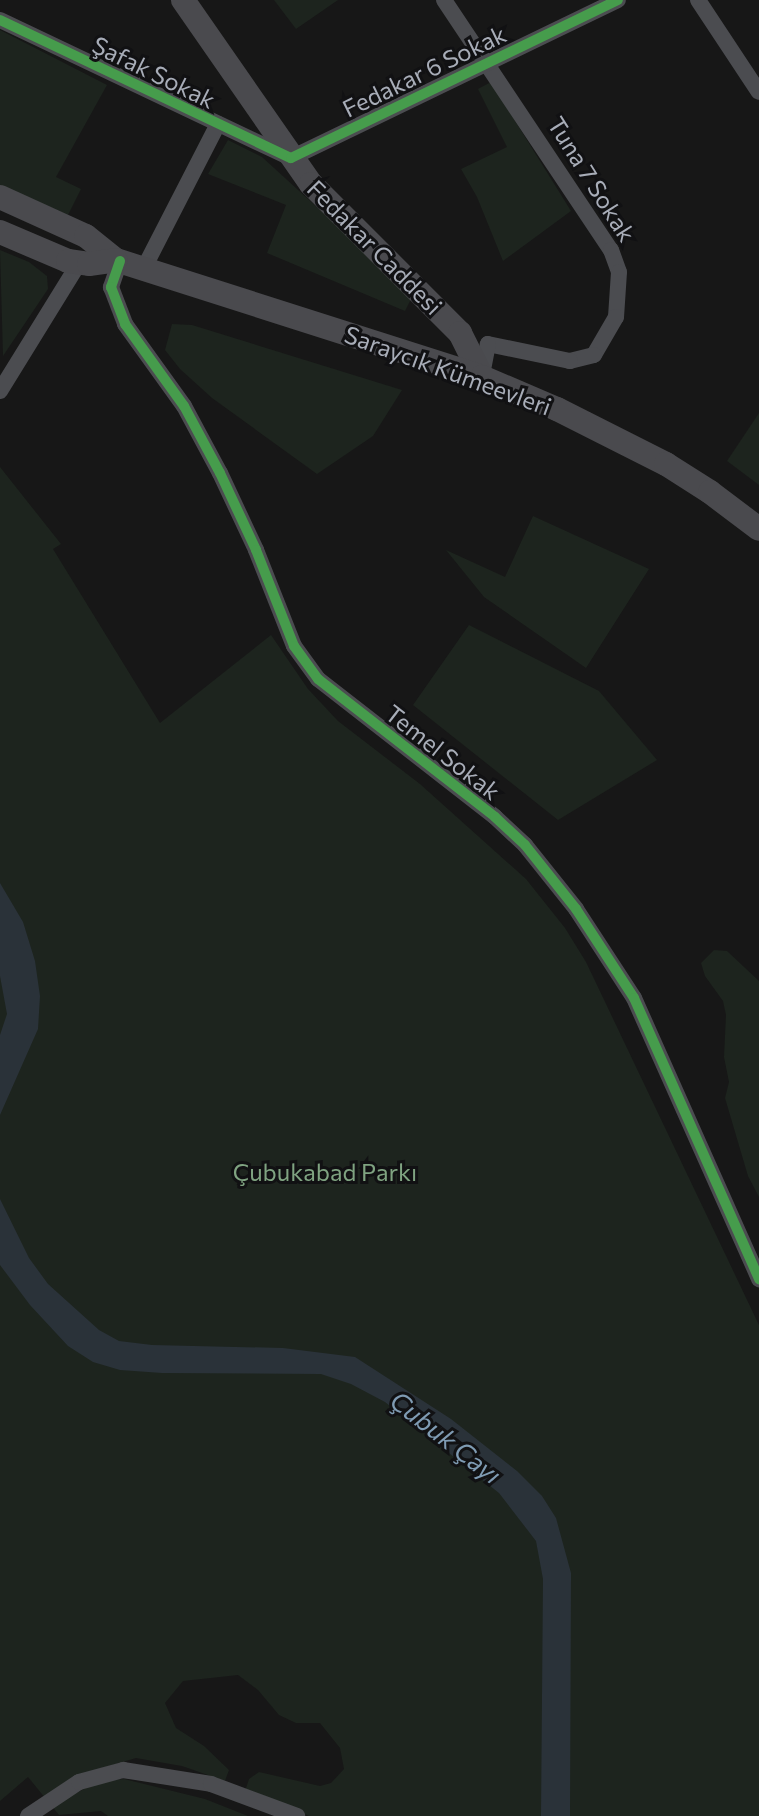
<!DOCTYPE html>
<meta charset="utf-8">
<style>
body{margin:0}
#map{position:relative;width:759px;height:1816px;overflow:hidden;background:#171717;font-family:Commissioner,sans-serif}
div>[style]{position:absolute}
.green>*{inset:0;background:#1d241e}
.water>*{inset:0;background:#2a3239}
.street>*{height:16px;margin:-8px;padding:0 8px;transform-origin:8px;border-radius:8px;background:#4b4c50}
.secondary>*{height:24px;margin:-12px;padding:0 12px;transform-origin:12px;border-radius:12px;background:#4a4a4e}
.cycleway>*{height:10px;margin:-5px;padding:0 5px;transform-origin:5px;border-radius:5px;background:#469c4c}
span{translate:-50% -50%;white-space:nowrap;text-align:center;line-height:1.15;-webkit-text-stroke:6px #111113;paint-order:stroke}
.street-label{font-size:24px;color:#a8adb8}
.park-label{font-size:24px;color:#7fa381}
.water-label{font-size:26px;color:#7f9bb3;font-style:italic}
</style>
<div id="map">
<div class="green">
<i style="clip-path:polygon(274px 0,338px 0,296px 29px)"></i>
<i style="clip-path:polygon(0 30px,107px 85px,56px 177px,81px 189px,68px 215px,0 185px)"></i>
<i style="clip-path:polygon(491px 82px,571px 211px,503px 261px,477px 197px,461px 169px,507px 147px,478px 89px)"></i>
<i style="clip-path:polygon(228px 140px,262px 157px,413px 295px,405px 311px,267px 253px,286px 205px,208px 174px)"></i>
<i style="clip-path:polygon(0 250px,29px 262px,47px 276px,48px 289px,3px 356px)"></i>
<i style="clip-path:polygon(172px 324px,192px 325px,402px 390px,373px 436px,317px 474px,212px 398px,180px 369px,165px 350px)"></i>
<i style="clip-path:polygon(759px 413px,759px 485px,727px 461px)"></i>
<i style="clip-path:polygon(0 467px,61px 544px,53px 549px,160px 723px,271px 635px,308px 689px,338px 721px,420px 784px,526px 879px,565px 928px,586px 962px,759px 1325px,759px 1816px,309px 1816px,245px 1791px,249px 1779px,259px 1772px,320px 1786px,331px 1783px,344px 1769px,340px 1748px,320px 1723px,296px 1723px,279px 1715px,258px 1690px,238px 1675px,183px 1681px,165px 1703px,176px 1728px,204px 1746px,229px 1770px,225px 1781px,182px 1766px,136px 1758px,89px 1772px,63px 1800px,99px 1781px,124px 1779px,205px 1799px,248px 1816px,108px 1816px,101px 1811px,59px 1815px,28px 1777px,0 1801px)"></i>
<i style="clip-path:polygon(533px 516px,649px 569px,586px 668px,484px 597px,446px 550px,505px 577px)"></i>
<i style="clip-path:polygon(469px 625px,599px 691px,657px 760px,558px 820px,413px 705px)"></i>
<i style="clip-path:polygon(714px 950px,727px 951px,759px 981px,759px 1197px,748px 1176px,725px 1098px,729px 1082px,724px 1057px,726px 1015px,723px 1001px,705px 976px,701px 963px)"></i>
</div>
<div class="water">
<i style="clip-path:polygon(0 883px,23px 922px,35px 961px,40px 996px,38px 1029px,0 1115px,0 1035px,7px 1014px,0 976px)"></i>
<i style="clip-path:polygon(0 1199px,29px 1258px,48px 1284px,99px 1330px,119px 1341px,152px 1345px,283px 1348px,355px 1357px,451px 1419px,517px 1471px,542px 1496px,556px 1518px,571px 1573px,570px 1816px,541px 1816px,543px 1579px,536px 1541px,499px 1493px,385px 1402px,351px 1384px,321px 1374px,162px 1373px,120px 1370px,93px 1362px,68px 1346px,30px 1305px,0 1265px)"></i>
</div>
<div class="street">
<i style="left:444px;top:0;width:301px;rotate:56.3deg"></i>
<i style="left:611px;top:250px;width:23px;rotate:70deg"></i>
<i style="left:619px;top:272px;width:45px;rotate:93.8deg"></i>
<i style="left:616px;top:317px;width:44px;rotate:120.1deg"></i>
<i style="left:594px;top:355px;width:25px;rotate:166deg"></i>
<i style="left:570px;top:361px;width:84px;rotate:-168.3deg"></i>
<i style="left:488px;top:344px;width:32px;rotate:101deg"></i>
<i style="left:698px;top:0;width:110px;rotate:56.5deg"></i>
<i style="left:0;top:20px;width:322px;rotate:25.4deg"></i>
<i style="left:291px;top:158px;width:363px;rotate:-25.8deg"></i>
<i style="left:120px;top:261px;width:28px;rotate:109deg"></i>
<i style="left:111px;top:287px;width:40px;rotate:69deg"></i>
<i style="left:125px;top:324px;width:101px;rotate:54.3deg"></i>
<i style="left:184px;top:406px;width:76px;rotate:61.8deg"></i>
<i style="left:220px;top:473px;width:85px;rotate:64.9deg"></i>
<i style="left:256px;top:550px;width:103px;rotate:68.4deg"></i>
<i style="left:294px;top:646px;width:41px;rotate:54deg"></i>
<i style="left:318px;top:679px;width:224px;rotate:37.9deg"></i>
<i style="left:495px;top:817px;width:41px;rotate:43deg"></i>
<i style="left:525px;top:845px;width:82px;rotate:51.4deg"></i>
<i style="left:576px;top:909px;width:106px;rotate:56.9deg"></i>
<i style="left:634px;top:998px;width:308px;rotate:66deg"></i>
<i style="left:144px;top:268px;width:162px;rotate:-62.8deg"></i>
<i style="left:0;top:391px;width:150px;rotate:-58.3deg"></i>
<i style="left:28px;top:1816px;width:61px;rotate:-33.7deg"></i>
<i style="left:79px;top:1782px;width:46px;rotate:-15.3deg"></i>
<i style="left:123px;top:1770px;width:89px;rotate:9deg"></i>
<i style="left:211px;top:1784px;width:92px;rotate:20.4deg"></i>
</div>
<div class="secondary">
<i style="left:183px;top:0;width:224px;rotate:55.2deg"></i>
<i style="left:311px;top:184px;width:211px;rotate:45deg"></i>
<i style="left:460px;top:333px;width:49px;rotate:63.4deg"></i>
<i style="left:0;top:197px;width:94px;rotate:24.4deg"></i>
<i style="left:86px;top:236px;width:38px;rotate:39deg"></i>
<i style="left:116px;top:260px;width:384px;rotate:17.7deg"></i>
<i style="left:482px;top:377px;width:82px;rotate:23.1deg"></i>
<i style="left:557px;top:409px;width:122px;rotate:26.8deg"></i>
<i style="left:666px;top:464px;width:52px;rotate:32.5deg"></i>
<i style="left:710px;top:492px;width:61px;rotate:37.1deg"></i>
<i style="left:0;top:232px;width:74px;rotate:23.1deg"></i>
<i style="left:68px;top:261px;width:21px;rotate:8deg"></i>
<i style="left:89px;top:264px;width:27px;rotate:-8deg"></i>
</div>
<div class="cycleway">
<i style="left:0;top:20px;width:322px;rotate:25.4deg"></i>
<i style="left:291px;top:158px;width:363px;rotate:-25.8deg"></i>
<i style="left:120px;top:261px;width:28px;rotate:109deg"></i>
<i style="left:111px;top:287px;width:40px;rotate:69deg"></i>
<i style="left:125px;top:324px;width:101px;rotate:54.3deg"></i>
<i style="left:184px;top:406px;width:76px;rotate:61.8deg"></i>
<i style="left:220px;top:473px;width:85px;rotate:64.9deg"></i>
<i style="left:256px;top:550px;width:103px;rotate:68.4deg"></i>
<i style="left:294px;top:646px;width:41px;rotate:54deg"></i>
<i style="left:318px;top:679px;width:224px;rotate:37.9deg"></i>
<i style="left:495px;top:817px;width:41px;rotate:43deg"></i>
<i style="left:525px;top:845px;width:82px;rotate:51.4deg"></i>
<i style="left:576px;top:909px;width:106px;rotate:56.9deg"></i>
<i style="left:634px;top:998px;width:308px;rotate:66deg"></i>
</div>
<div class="street-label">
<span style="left:424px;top:71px;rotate:-26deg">Fedakar 6 Sokak</span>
<span style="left:154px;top:72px;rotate:26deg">Şafak Sokak</span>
<span style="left:592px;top:179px;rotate:58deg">Tuna 7 Sokak</span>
<span style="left:375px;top:247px;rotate:45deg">Fedakar Caddesi</span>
<span style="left:448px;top:370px;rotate:20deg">Saraycık Kümeevleri</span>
<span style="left:443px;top:752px;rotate:38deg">Temel Sokak</span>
</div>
<div class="park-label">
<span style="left:325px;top:1172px">Çubukabad Parkı</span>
</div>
<div class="water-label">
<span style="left:446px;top:1437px;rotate:38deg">Çubuk Çayı</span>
</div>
</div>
